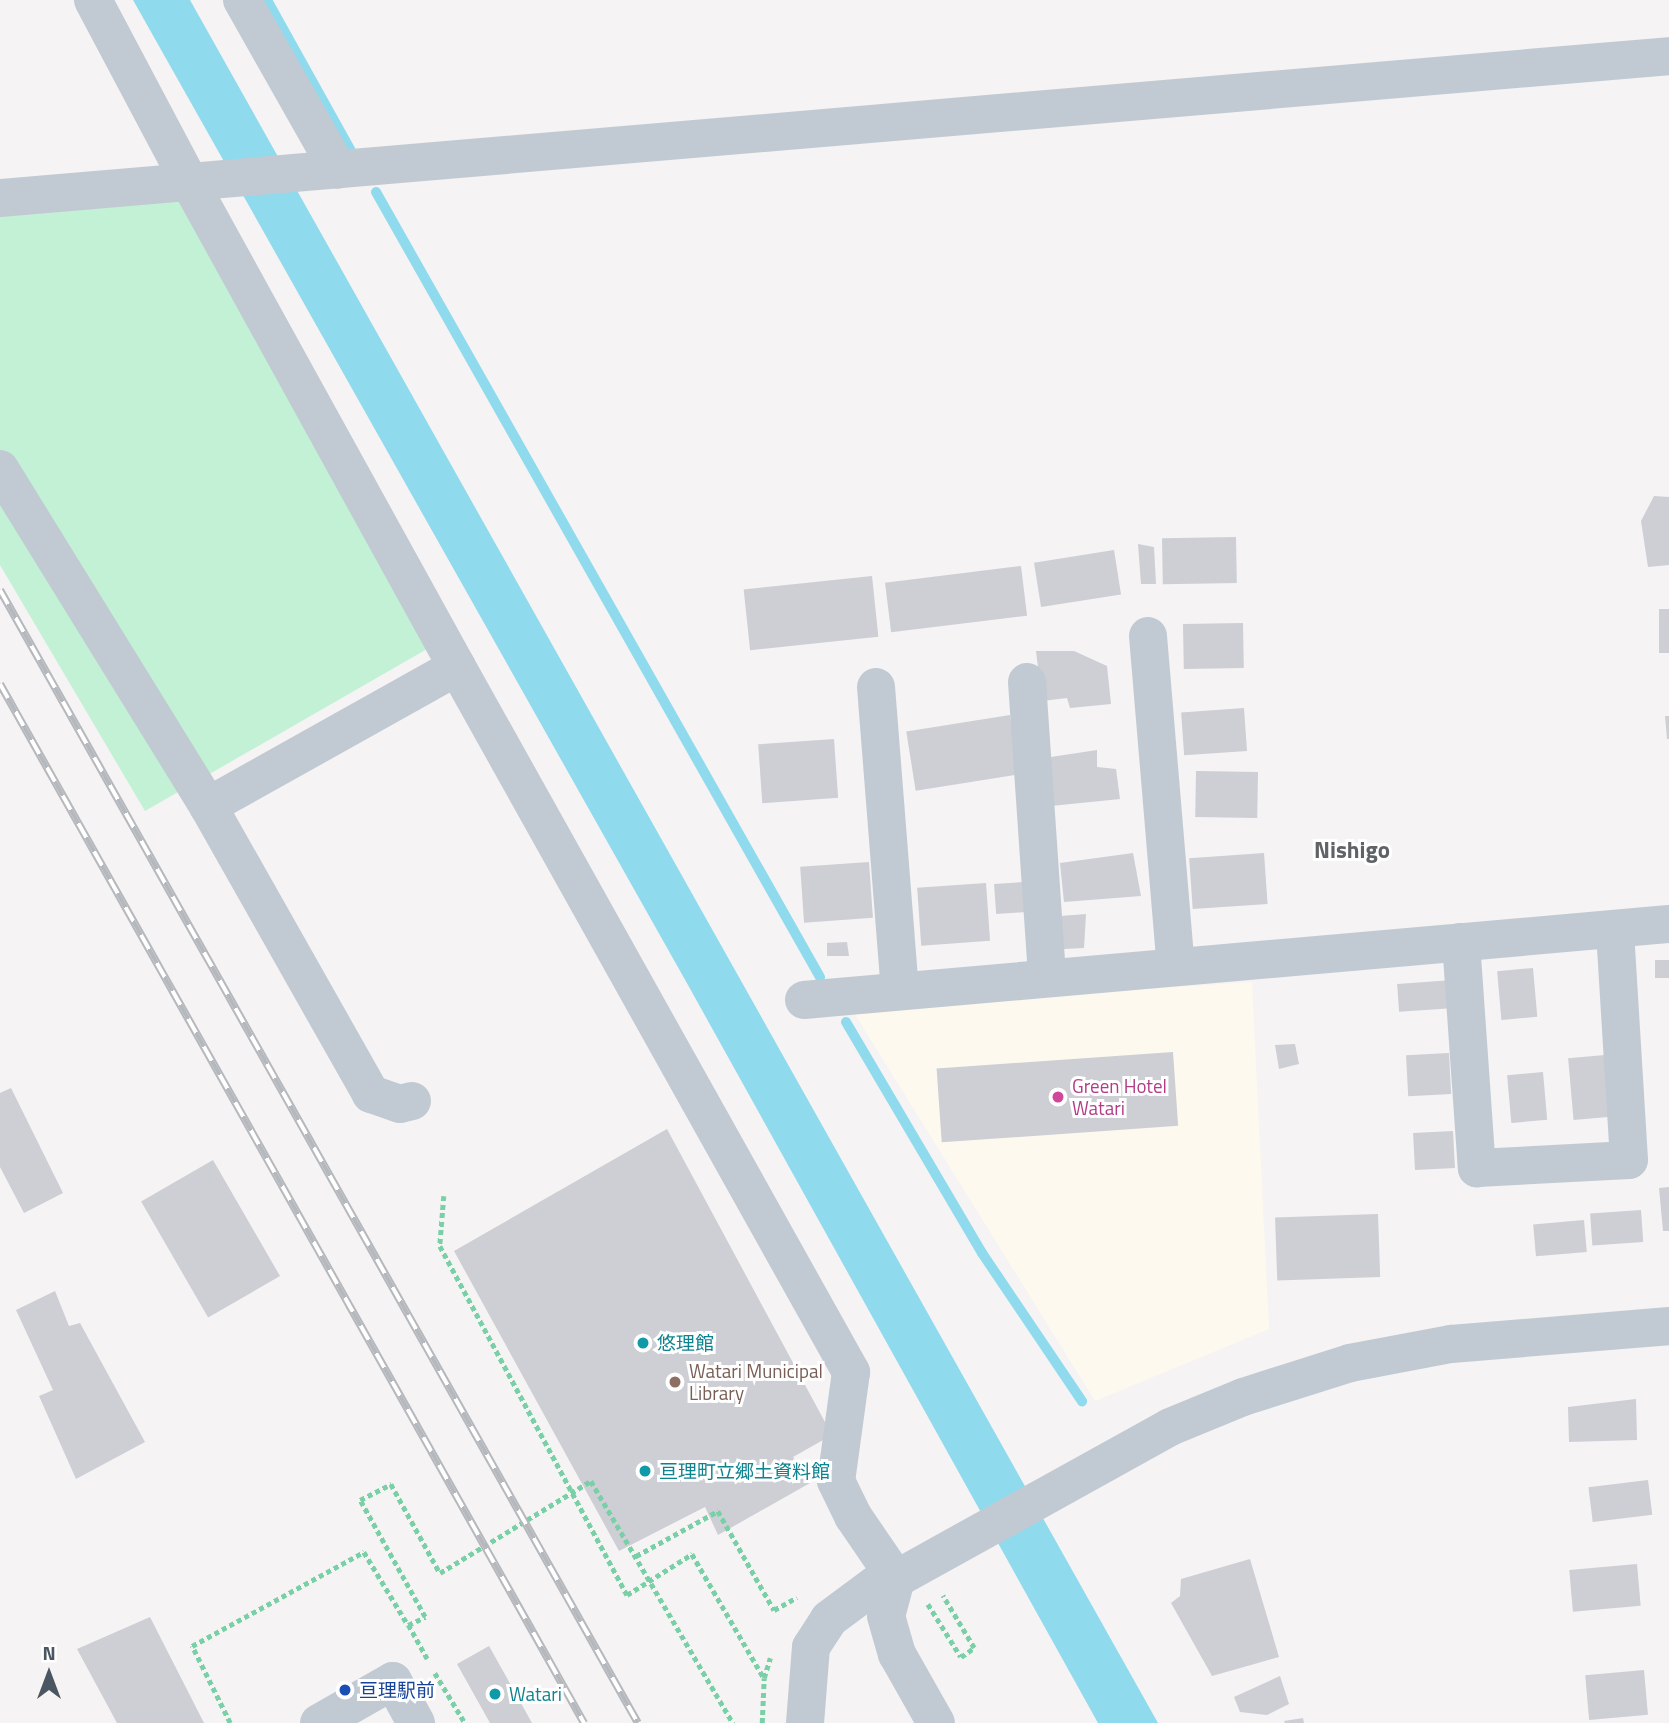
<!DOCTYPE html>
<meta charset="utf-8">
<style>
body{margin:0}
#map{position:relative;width:1669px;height:1723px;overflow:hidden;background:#f5f3f3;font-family:"Titillium Web","Noto Sans JP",sans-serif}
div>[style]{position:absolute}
.commercial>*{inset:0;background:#fdf9ef}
.green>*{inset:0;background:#c3f1d5}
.water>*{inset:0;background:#90daee}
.stream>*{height:10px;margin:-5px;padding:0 5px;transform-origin:5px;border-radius:5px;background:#90daee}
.building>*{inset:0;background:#cdcfd5;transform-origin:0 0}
.path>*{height:4.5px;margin-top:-2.25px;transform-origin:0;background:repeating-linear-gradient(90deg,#7ad0a6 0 5px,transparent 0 8.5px)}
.minor>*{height:38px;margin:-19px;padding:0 19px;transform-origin:19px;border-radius:19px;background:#c1cad2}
.rail>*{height:8px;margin-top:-4px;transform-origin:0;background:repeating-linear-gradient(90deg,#fff 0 16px,#b5b8bd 0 32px);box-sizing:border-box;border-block:2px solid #b5b8bd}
.dots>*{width:19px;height:19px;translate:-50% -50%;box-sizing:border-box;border:4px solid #fff;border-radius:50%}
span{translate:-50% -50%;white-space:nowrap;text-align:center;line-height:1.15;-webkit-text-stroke:6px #fff;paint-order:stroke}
.hotel-label{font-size:19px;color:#b23c85}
.left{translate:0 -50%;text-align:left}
.culture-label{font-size:19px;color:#0d838f}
.education-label{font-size:19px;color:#785e54}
.transit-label{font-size:19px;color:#164399}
.quarter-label{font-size:23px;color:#5f6368;font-weight:700}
.north{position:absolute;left:14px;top:1639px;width:70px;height:70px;-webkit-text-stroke:5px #fff;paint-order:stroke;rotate:0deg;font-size:19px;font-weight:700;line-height:28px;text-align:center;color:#4a5661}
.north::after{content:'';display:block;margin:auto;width:24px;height:32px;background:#4a5661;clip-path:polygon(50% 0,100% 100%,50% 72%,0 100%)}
</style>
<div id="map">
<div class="commercial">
<i style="clip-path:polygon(1252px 982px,1269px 1329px,1095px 1401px,854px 1013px,901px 1005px)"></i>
</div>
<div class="green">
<i style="clip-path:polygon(185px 195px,434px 645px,145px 811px,0 565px,0 212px)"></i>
</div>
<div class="water">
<i style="clip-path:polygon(133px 0,190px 0,1158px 1723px,1098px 1723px,688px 985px)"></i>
</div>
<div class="stream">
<i style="left:267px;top:0;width:171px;rotate:60.9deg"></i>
<i style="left:376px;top:192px;width:902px;rotate:60.51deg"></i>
<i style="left:846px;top:1022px;width:268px;rotate:59.5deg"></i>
<i style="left:982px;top:1253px;width:179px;rotate:56deg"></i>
</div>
<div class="building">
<i style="clip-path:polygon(1654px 496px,1669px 497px,1669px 565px,1648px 567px,1641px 521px)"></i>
<i style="left:1236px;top:537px;width:46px;height:74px;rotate:89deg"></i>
<i style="clip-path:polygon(1138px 544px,1154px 547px,1156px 584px,1141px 584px)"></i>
<i style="left:1114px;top:550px;width:45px;height:81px;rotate:81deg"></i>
<i style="left:1021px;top:566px;width:50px;height:137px;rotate:83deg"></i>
<i style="left:872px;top:576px;width:61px;height:129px;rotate:84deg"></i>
<i style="left:1659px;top:609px;width:10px;height:44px"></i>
<i style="left:1243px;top:623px;width:45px;height:60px;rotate:89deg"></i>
<i style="clip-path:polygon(1036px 651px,1074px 651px,1107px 666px,1111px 704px,1070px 708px,1067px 698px,1042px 701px)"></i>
<i style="left:1244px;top:708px;width:43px;height:63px;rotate:86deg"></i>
<i style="left:1010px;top:715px;width:60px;height:105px;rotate:81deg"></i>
<i style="clip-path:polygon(1665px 716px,1669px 716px,1669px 739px,1667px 739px)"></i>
<i style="left:834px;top:739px;width:59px;height:76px;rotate:86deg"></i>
<i style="clip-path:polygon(1097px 750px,1097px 767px,1116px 769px,1120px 799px,1051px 806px,1051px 757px)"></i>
<i style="left:1258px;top:772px;width:46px;height:62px;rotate:91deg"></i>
<i style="clip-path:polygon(1133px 853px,1141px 896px,1064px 902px,1060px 863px)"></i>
<i style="left:1264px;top:853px;width:51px;height:75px;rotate:86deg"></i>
<i style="left:869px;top:862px;width:56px;height:69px;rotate:86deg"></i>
<i style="left:1024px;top:882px;width:30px;height:30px;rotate:86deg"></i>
<i style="left:986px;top:883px;width:58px;height:69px;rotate:86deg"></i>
<i style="clip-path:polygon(1086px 914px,1084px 948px,1064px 949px,1060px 916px)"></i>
<i style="clip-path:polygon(847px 942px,849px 956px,827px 956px,827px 943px)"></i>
<i style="left:1669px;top:960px;width:18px;height:14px;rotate:90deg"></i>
<i style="left:1533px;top:968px;width:49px;height:36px;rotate:85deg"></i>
<i style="left:1453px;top:980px;width:28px;height:56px;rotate:86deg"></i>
<i style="clip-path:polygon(1295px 1044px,1299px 1064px,1279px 1069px,1275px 1045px)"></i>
<i style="left:1173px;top:1052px;width:74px;height:237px;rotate:86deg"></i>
<i style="left:1449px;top:1053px;width:41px;height:43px;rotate:87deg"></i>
<i style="left:1605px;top:1055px;width:62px;height:37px;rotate:85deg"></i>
<i style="left:1543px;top:1072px;width:48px;height:36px;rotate:85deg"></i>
<i style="clip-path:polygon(11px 1088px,63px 1193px,24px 1213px,0 1167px,0 1093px)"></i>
<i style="clip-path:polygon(667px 1129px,832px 1435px,793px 1457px,810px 1483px,718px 1535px,705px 1507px,619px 1551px,454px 1251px)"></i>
<i style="left:1453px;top:1131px;width:37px;height:40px;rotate:87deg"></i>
<i style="left:213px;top:1160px;width:134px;height:83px;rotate:60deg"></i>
<i style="clip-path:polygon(1669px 1187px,1669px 1231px,1663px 1231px,1659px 1188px)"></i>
<i style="left:1641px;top:1210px;width:32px;height:51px;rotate:86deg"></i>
<i style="left:1378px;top:1214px;width:63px;height:103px;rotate:88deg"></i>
<i style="left:1584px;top:1220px;width:32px;height:51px;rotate:85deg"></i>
<i style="clip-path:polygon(55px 1291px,69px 1326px,80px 1323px,145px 1442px,76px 1479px,39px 1396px,53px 1390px,16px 1310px)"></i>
<i style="clip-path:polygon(1636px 1399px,1637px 1440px,1569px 1442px,1568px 1407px)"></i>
<i style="left:1648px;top:1480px;width:35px;height:60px;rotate:83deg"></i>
<i style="clip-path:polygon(1250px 1559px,1279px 1657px,1212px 1676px,1171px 1603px,1180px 1596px,1181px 1579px)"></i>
<i style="left:1637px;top:1564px;width:42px;height:68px;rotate:85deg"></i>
<i style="clip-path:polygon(150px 1617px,204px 1723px,117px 1723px,77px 1649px)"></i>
<i style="clip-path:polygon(489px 1646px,532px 1723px,490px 1723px,457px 1664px)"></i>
<i style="left:1644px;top:1670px;width:45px;height:59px;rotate:85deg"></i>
<i style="clip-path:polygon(1280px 1676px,1289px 1704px,1267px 1715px,1240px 1712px,1234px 1697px)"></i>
<i style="clip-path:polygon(1303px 1718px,1304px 1723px,1285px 1723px,1284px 1721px)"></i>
</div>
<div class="path">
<i style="left:444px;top:1196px;width:50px;rotate:94.6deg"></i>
<i style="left:440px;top:1246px;width:396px;rotate:61.8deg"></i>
<i style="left:627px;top:1595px;width:77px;rotate:-32.2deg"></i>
<i style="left:692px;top:1554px;width:143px;rotate:59.9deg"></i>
<i style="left:636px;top:1556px;width:94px;rotate:-28.8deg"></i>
<i style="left:718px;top:1511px;width:114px;rotate:60.5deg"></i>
<i style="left:774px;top:1610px;width:26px;rotate:-29deg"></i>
<i style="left:928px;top:1604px;width:62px;rotate:58.1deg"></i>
<i style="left:961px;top:1657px;width:16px;rotate:-35deg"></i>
<i style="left:974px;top:1648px;width:61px;rotate:-120.8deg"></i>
<i style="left:427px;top:1659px;width:39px;rotate:-119deg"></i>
<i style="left:408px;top:1625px;width:19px;rotate:-25deg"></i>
<i style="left:425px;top:1617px;width:134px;rotate:-119.1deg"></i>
<i style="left:360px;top:1500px;width:35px;rotate:-27deg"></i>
<i style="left:391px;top:1484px;width:102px;rotate:61.2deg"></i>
<i style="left:440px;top:1573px;width:177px;rotate:-31.4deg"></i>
<i style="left:591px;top:1481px;width:281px;rotate:59.6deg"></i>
<i style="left:435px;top:1673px;width:58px;rotate:59deg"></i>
<i style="left:230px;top:1723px;width:86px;rotate:-116.3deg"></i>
<i style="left:192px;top:1646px;width:196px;rotate:-28.7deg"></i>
<i style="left:364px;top:1552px;width:85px;rotate:58.9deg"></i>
<i style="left:762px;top:1723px;width:45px;rotate:-87.5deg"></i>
<i style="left:764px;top:1678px;width:21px;rotate:-73deg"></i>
</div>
<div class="minor">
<i style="left:93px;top:0;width:207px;rotate:62.1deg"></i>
<i style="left:190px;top:183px;width:553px;rotate:61.12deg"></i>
<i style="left:242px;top:0;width:195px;rotate:60.5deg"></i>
<i style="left:0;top:198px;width:1675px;rotate:-4.86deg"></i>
<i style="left:0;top:469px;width:396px;rotate:58.3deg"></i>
<i style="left:1148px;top:636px;width:331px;rotate:85.2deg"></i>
<i style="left:1027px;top:682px;width:296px;rotate:86.1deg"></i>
<i style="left:876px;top:687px;width:304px;rotate:85.5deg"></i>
<i style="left:1461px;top:942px;width:227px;rotate:86deg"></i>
<i style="left:1477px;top:1168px;width:152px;rotate:-3deg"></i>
<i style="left:1629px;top:1160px;width:231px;rotate:-93.5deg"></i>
<i style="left:804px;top:1000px;width:868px;rotate:-5.02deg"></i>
<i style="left:412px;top:1101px;width:12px;rotate:166deg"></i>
<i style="left:400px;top:1104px;width:31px;rotate:-161deg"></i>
<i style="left:371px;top:1094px;width:331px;rotate:-119.5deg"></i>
<i style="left:208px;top:806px;width:285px;rotate:-29.2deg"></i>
<i style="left:457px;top:667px;width:808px;rotate:60.8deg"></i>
<i style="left:851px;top:1372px;width:110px;rotate:97.8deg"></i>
<i style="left:836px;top:1481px;width:39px;rotate:64deg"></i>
<i style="left:853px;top:1516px;width:76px;rotate:55.7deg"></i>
<i style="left:896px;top:1579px;width:38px;rotate:105deg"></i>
<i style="left:886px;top:1616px;width:40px;rotate:74deg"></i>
<i style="left:897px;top:1654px;width:79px;rotate:60.5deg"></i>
<i style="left:319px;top:1723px;width:85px;rotate:-29.6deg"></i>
<i style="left:393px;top:1681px;width:48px;rotate:61.3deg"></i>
<i style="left:805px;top:1723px;width:76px;rotate:-85.5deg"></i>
<i style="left:811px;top:1647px;width:33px;rotate:-57deg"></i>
<i style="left:829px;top:1619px;width:57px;rotate:-36.5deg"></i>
<i style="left:875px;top:1585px;width:22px;rotate:-16deg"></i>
<i style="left:896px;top:1579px;width:313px;rotate:-29deg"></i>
<i style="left:1170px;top:1427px;width:79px;rotate:-22.3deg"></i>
<i style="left:1243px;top:1397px;width:112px;rotate:-17.6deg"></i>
<i style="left:1350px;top:1363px;width:103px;rotate:-10.7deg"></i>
<i style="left:1451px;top:1344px;width:219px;rotate:-4.7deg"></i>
</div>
<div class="rail">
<i style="left:0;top:590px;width:1300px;rotate:60.62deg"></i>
<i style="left:0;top:684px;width:1192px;rotate:60.66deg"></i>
</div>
<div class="dots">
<i style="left:1058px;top:1097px;background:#d1479c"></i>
<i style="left:643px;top:1343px;background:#0f9aa8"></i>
<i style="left:675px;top:1382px;background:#8d6e63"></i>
<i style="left:645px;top:1471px;background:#0f9aa8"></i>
<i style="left:345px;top:1690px;background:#1a4fb4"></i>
<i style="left:495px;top:1694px;background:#0f9aa8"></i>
</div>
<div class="hotel-label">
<span class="left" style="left:1072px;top:1097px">Green Hotel<br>Watari</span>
</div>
<div class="culture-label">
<span class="left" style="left:657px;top:1343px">悠理館</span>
<span class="left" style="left:659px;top:1471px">亘理町立郷土資料館</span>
<span class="left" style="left:509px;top:1694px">Watari</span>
</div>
<div class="education-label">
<span class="left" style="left:689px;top:1382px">Watari Municipal<br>Library</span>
</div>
<div class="transit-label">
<span class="left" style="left:359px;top:1690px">亘理駅前</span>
</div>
<div class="quarter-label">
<span style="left:1352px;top:850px">Nishigo</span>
</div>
<div class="north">N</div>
</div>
